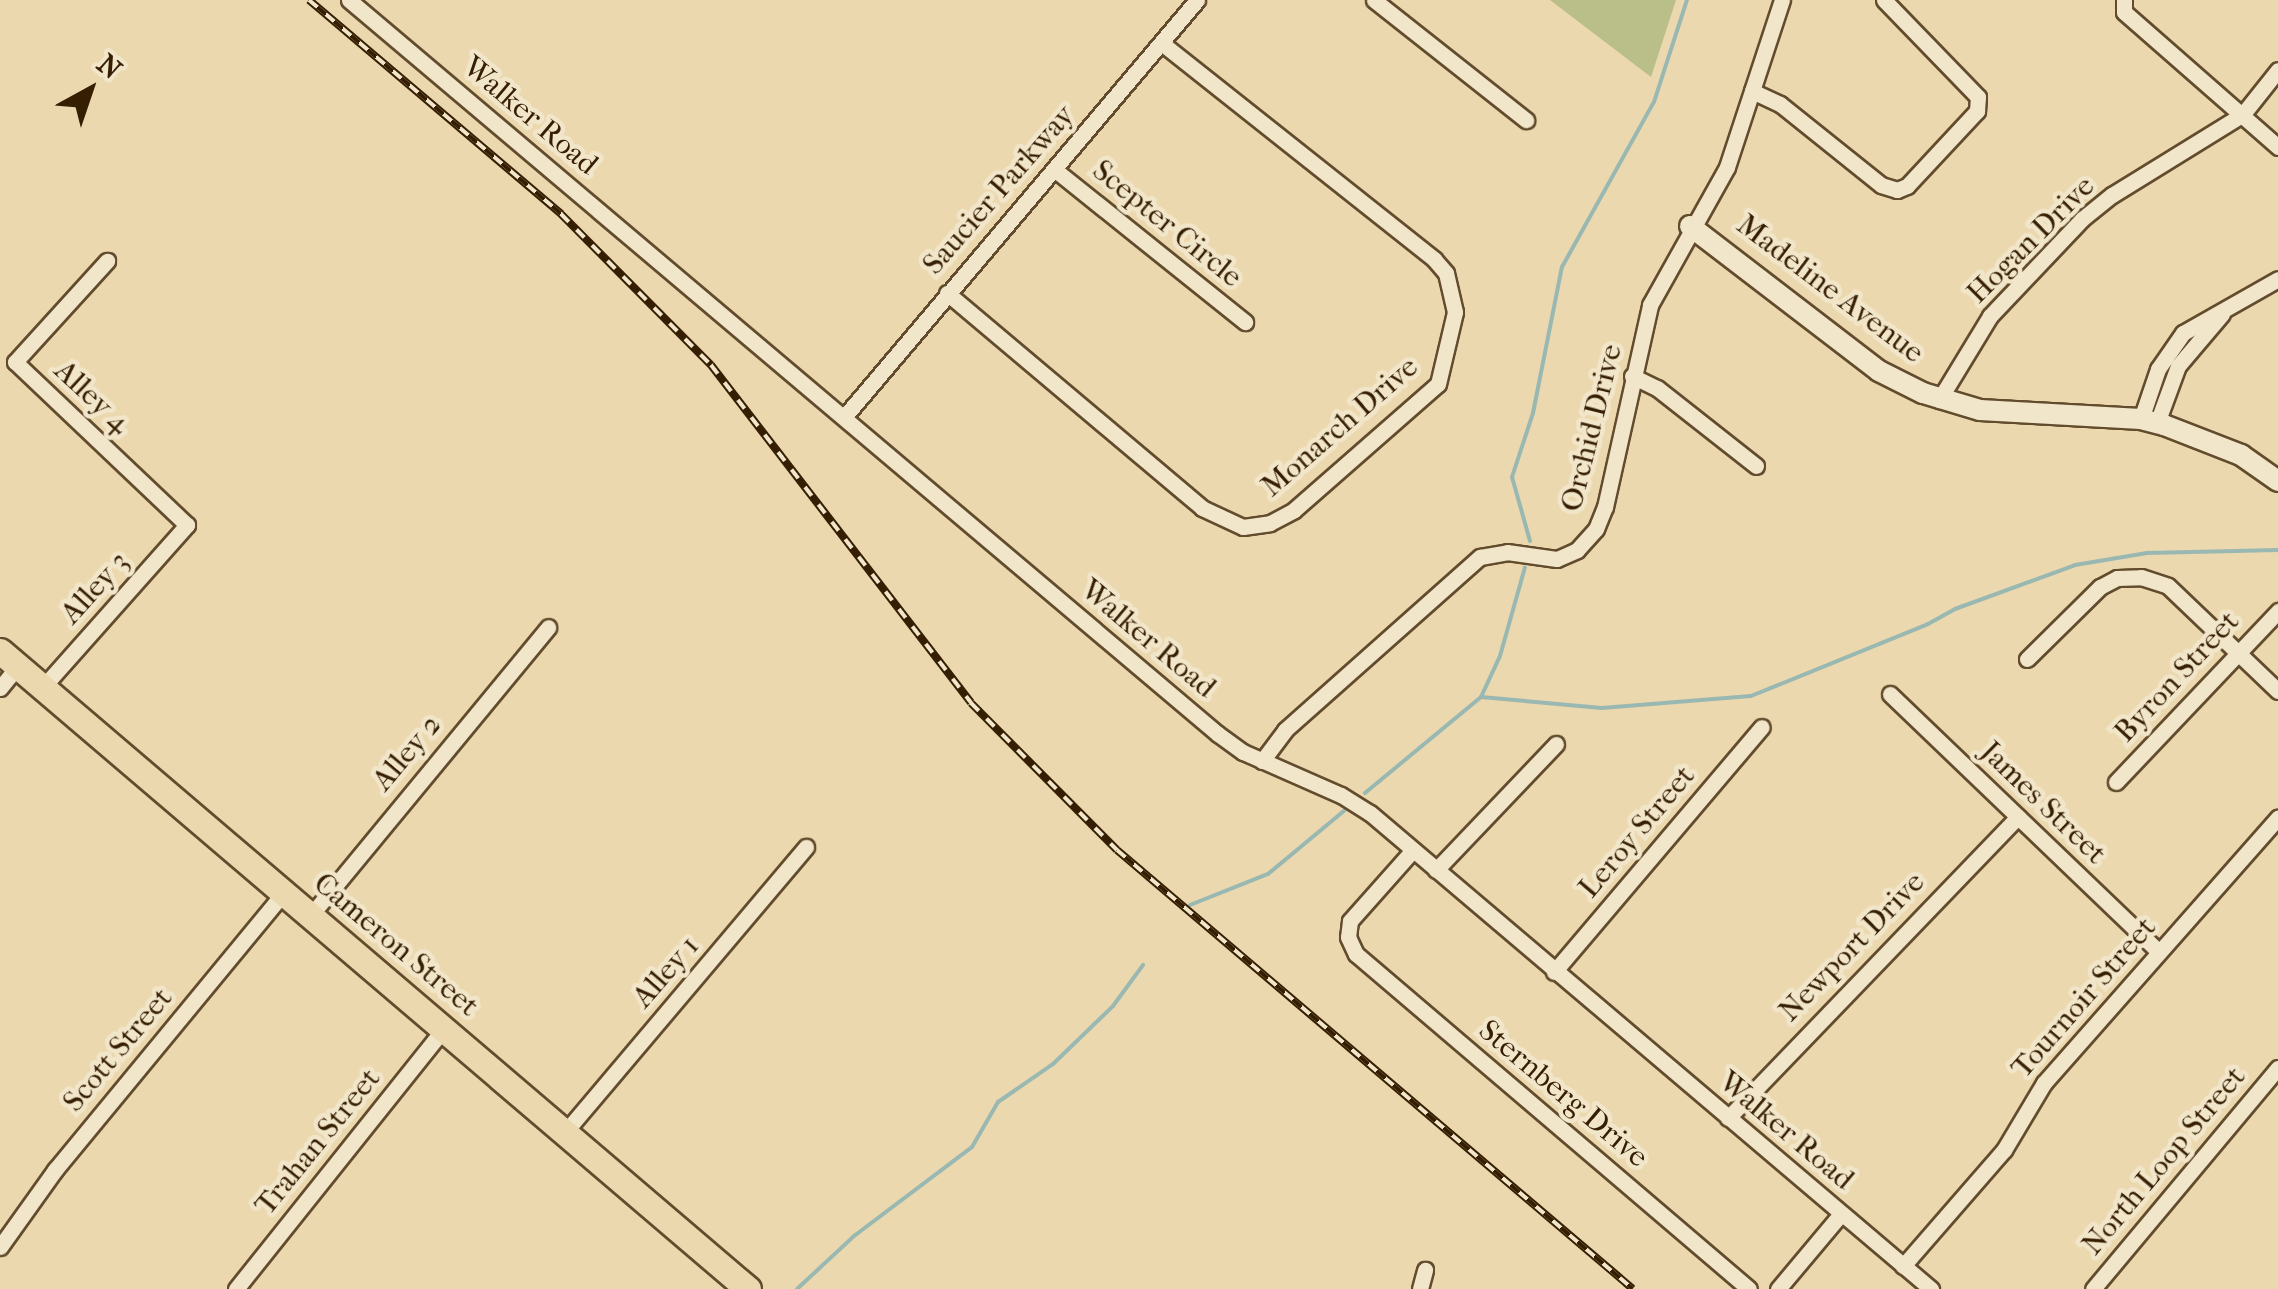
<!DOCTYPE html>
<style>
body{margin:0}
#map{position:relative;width:2278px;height:1289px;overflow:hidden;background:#ebd8ae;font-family:"IM FELL French Canon",serif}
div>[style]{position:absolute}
.green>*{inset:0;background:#babe89}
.stream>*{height:4px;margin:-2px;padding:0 2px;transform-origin:2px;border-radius:2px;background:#9ab8b2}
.roads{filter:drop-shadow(2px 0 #624c2d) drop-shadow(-2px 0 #624c2d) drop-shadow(0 2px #624c2d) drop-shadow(0 -2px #624c2d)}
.minor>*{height:15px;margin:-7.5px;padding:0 7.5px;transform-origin:7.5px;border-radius:7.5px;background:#f2e6ca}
.tertiary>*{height:20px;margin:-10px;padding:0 10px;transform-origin:10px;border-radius:10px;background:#f2e6ca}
.primary>*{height:25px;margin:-12.5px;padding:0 12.5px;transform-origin:12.5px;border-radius:12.5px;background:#ebd8ae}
.rail>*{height:8px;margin-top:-4px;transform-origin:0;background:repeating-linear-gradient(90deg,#f2e6ca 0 11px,#351e02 0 22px);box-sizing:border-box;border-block:2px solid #351e02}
span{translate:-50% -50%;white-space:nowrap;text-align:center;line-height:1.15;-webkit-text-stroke:9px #f2e6ca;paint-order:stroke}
.street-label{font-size:30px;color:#351e02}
.north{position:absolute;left:40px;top:40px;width:100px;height:100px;-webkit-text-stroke:8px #f2e6ca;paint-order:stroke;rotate:40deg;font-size:28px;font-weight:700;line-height:40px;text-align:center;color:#351e02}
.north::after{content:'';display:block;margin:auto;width:35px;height:45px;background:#351e02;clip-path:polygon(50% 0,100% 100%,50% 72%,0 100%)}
</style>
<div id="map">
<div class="green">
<i style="clip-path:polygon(1550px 0,1676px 0,1651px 77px)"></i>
</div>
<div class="stream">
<i style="left:1530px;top:541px;width:66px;rotate:-105.7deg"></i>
<i style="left:1512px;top:477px;width:67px;rotate:-71.8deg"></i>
<i style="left:1533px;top:413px;width:149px;rotate:-78.8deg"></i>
<i style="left:1562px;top:267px;width:189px;rotate:-60.9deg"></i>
<i style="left:1654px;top:102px;width:107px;rotate:-72.1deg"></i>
<i style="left:1481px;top:697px;width:45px;rotate:-65.1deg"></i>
<i style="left:1500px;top:656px;width:92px;rotate:-74.3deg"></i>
<i style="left:1365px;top:793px;width:151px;rotate:-39.6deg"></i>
<i style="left:1481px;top:697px;width:121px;rotate:5.2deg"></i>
<i style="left:1602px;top:708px;width:149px;rotate:-4.6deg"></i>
<i style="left:1751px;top:696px;width:191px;rotate:-22.1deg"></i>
<i style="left:1928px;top:624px;width:31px;rotate:-29deg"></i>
<i style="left:1955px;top:609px;width:128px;rotate:-20.1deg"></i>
<i style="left:2075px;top:565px;width:73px;rotate:-9.5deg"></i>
<i style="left:2147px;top:553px;width:131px;rotate:-1.3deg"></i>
<i style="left:1190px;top:905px;width:84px;rotate:-21.7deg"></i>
<i style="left:1268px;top:874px;width:99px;rotate:-39.7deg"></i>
<i style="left:797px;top:1289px;width:78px;rotate:-42.9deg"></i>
<i style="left:854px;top:1236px;width:148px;rotate:-37deg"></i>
<i style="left:972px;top:1147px;width:52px;rotate:-60deg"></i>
<i style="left:998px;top:1102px;width:67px;rotate:-34.6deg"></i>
<i style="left:1053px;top:1064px;width:83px;rotate:-44deg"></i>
<i style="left:1113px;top:1006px;width:51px;rotate:-53.8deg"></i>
</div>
<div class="roads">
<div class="minor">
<i style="left:349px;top:0;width:1138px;rotate:40.19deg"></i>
<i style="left:1218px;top:734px;width:31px;rotate:36deg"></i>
<i style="left:1243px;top:752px;width:107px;rotate:23.7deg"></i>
<i style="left:1341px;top:795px;width:34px;rotate:32deg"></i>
<i style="left:1370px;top:813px;width:736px;rotate:40.31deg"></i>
<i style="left:1374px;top:0;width:194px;rotate:38.3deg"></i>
<i style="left:2124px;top:0;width:12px;rotate:90deg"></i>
<i style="left:2124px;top:12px;width:205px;rotate:41.2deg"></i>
<i style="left:1752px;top:91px;width:31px;rotate:25deg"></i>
<i style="left:1780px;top:104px;width:129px;rotate:38.7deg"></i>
<i style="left:1881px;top:185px;width:17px;rotate:17deg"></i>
<i style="left:1897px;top:190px;width:11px;rotate:-22deg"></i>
<i style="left:1907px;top:186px;width:103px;rotate:-47deg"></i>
<i style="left:1977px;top:111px;width:14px;rotate:-86deg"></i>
<i style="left:1978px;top:97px;width:135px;rotate:-134.1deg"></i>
<i style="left:1054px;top:169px;width:245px;rotate:38.7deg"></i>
<i style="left:947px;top:293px;width:334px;rotate:40.1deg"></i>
<i style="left:1202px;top:508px;width:45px;rotate:24.9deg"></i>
<i style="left:1243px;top:527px;width:27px;rotate:-8deg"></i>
<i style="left:1270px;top:523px;width:27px;rotate:-28deg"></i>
<i style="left:1294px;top:510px;width:191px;rotate:-41.2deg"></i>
<i style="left:1438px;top:384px;width:74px;rotate:-76.7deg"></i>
<i style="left:1455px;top:312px;width:40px;rotate:-103deg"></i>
<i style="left:1446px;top:273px;width:18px;rotate:-131deg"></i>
<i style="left:1434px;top:259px;width:348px;rotate:-141.6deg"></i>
<i style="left:1632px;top:376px;width:28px;rotate:26deg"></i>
<i style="left:1657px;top:388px;width:126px;rotate:38.2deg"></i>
<i style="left:1939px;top:400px;width:98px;rotate:-58.7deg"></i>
<i style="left:1990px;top:316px;width:134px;rotate:-46.5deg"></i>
<i style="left:2082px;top:219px;width:38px;rotate:-39deg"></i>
<i style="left:2112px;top:195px;width:154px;rotate:-31.7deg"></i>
<i style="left:2243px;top:114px;width:56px;rotate:-51.5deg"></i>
<i style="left:845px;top:416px;width:545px;rotate:-49.76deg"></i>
<i style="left:2141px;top:419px;width:53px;rotate:-71.2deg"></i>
<i style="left:2158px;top:369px;width:44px;rotate:-55.2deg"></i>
<i style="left:2183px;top:333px;width:109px;rotate:-29.6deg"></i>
<i style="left:2157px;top:423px;width:61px;rotate:-69.8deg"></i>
<i style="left:2178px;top:366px;width:68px;rotate:-49.8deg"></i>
<i style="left:2027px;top:659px;width:103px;rotate:-44.6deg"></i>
<i style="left:2100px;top:587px;width:19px;rotate:-28deg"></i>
<i style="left:2117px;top:578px;width:24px;rotate:-2deg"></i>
<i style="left:2141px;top:577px;width:28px;rotate:18deg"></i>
<i style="left:2168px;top:586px;width:152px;rotate:43.7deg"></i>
<i style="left:43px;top:687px;width:217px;rotate:-48.4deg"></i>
<i style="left:187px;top:525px;width:237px;rotate:-136.5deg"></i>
<i style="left:15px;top:362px;width:137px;rotate:-47.7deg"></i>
<i style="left:0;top:688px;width:28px;rotate:-51deg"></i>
<i style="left:1890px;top:694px;width:371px;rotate:43.8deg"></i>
<i style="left:1262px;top:761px;width:39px;rotate:-53deg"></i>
<i style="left:1285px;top:730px;width:261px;rotate:-41.6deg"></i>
<i style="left:1480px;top:557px;width:27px;rotate:-10deg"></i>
<i style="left:1507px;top:552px;width:50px;rotate:8deg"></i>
<i style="left:1557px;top:559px;width:22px;rotate:-24deg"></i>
<i style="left:1577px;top:550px;width:28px;rotate:-48deg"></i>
<i style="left:1596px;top:529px;width:24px;rotate:-68deg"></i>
<i style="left:1605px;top:507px;width:207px;rotate:-77.4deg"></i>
<i style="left:1650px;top:305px;width:158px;rotate:-60.8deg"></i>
<i style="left:1727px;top:167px;width:176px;rotate:-71.8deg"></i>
<i style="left:2116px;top:782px;width:236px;rotate:-46.5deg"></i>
<i style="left:1413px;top:850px;width:95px;rotate:131.6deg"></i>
<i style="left:1350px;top:921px;width:16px;rotate:97deg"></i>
<i style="left:1348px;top:937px;width:19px;rotate:65deg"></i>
<i style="left:1356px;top:954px;width:516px;rotate:40.44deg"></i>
<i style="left:1436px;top:870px;width:174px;rotate:-46.4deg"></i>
<i style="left:311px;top:915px;width:373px;rotate:-50.5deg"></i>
<i style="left:1554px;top:972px;width:321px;rotate:-49.7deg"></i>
<i style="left:1728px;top:1118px;width:418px;rotate:-46.1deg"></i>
<i style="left:566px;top:1131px;width:372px;rotate:-49.8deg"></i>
<i style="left:0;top:1247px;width:95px;rotate:-54.5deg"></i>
<i style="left:55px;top:1170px;width:360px;rotate:-50.5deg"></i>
<i style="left:1903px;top:1266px;width:154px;rotate:-49deg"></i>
<i style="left:2004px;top:1150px;width:78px;rotate:-59.2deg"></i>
<i style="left:2044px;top:1083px;width:354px;rotate:-48.6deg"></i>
<i style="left:236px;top:1289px;width:334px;rotate:-51.4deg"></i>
<i style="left:1420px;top:1289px;width:20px;rotate:-75deg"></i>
<i style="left:1778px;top:1289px;width:98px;rotate:-50deg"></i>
<i style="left:2093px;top:1289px;width:288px;rotate:-50.1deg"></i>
</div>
<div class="tertiary">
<i style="left:1690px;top:226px;width:238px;rotate:37.5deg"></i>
<i style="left:1879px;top:371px;width:49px;rotate:26.6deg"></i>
<i style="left:1923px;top:393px;width:59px;rotate:16.6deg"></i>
<i style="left:1980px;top:410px;width:161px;rotate:3.2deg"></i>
<i style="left:2141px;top:419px;width:24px;rotate:15deg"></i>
<i style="left:2164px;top:425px;width:83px;rotate:21.3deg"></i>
<i style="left:2241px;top:455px;width:45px;rotate:35.1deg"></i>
</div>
<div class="primary">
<i style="left:0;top:651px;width:983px;rotate:40.46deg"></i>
</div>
</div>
<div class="rail">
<i style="left:309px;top:0;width:331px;rotate:40.3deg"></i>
<i style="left:561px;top:214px;width:213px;rotate:45.2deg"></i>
<i style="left:711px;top:365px;width:426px;rotate:52.4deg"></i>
<i style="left:971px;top:703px;width:207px;rotate:45.2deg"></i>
<i style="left:1117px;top:850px;width:677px;rotate:40.39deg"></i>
</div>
<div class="street-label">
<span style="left:530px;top:116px;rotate:40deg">Walker Road</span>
<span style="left:999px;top:190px;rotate:-49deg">Saucier Parkway</span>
<span style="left:1167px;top:224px;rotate:39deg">Scepter Circle</span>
<span style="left:2031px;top:240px;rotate:-45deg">Hogan Drive</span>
<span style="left:1830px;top:289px;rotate:37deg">Madeline Avenue</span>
<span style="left:92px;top:397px;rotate:43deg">Alley 4</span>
<span style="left:1340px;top:427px;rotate:-41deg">Monarch Drive</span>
<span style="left:1592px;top:428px;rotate:-76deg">Orchid Drive</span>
<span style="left:95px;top:588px;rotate:-48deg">Alley 3</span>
<span style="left:1148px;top:639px;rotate:40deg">Walker Road</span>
<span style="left:2177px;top:677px;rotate:-47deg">Byron Street</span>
<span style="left:407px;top:753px;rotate:-50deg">Alley 2</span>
<span style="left:2043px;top:803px;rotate:44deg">James Street</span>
<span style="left:1637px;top:832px;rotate:-50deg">Leroy Street</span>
<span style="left:396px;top:945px;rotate:40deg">Cameron Street</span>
<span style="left:1852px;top:947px;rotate:-46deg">Newport Drive</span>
<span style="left:666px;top:972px;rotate:-49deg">Alley 1</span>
<span style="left:2084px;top:998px;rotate:-49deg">Tournoir Street</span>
<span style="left:118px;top:1050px;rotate:-50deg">Scott Street</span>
<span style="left:1563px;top:1094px;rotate:40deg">Sternberg Drive</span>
<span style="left:1786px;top:1131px;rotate:40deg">Walker Road</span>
<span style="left:318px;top:1142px;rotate:-51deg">Trahan Street</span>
<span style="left:2164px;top:1161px;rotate:-50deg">North Loop Street</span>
</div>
<div class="north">N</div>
</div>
